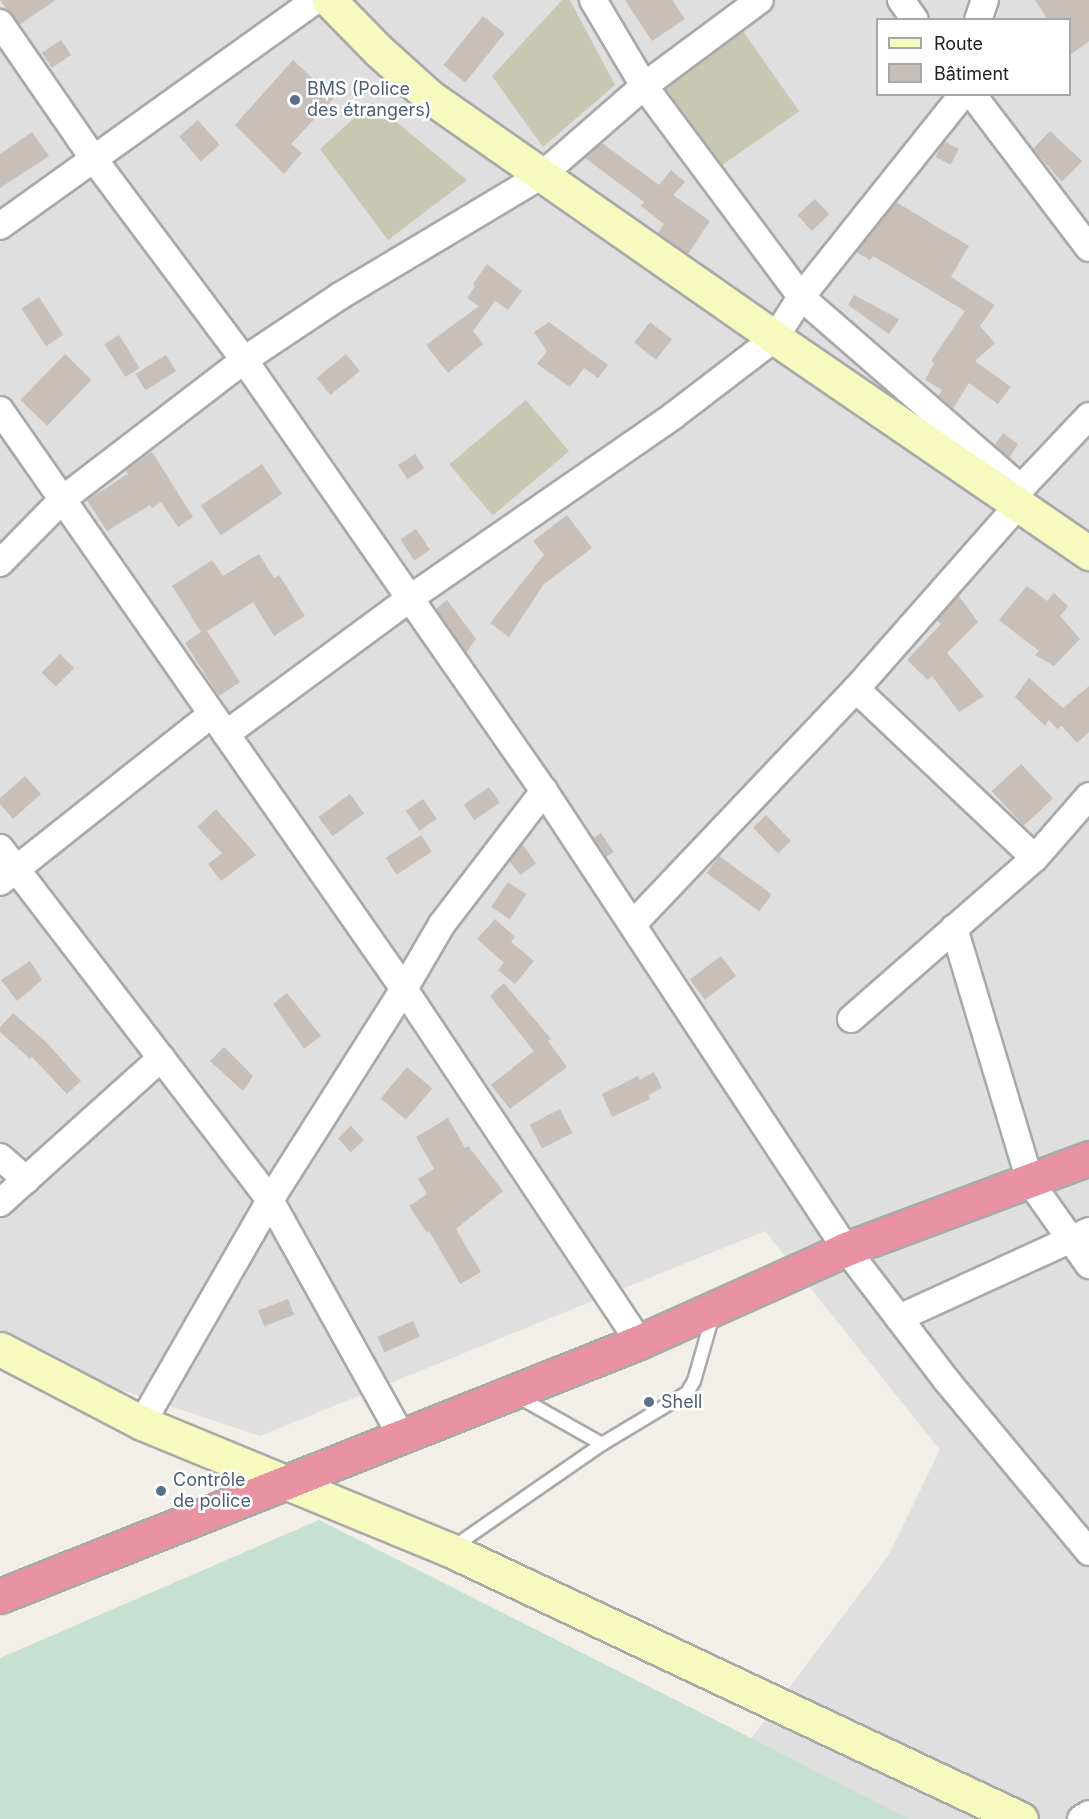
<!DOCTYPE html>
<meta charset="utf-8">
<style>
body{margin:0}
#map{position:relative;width:1089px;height:1819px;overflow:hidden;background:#f2efe9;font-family:Inter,sans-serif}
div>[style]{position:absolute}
.residential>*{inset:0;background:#e0dfdf}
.construction>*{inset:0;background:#c7c7b4;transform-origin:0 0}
.wetland>*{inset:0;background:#c6e0d4}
.building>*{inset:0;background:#c7bfb8;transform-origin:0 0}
.roads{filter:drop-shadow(2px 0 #a9a9a9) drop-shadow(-2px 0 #a9a9a9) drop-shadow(0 2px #a9a9a9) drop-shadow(0 -2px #a9a9a9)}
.lane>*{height:12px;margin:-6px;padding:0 6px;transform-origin:6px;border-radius:6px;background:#fff}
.street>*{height:26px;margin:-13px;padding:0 13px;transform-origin:13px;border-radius:13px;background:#fff}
.secondary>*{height:33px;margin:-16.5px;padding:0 16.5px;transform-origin:16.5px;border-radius:16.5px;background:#f7fabf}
.highway>*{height:33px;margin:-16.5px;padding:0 16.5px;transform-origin:16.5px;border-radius:16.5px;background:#e892a2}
.dots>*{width:16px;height:16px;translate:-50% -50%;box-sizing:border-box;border:3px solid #fff;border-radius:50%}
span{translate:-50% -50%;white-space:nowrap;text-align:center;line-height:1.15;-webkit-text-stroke:5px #fff;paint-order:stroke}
.service-label{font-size:18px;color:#4e5e75}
.left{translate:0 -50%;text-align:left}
.legend{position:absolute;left:876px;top:18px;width:195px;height:78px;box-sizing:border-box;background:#fff;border:2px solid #a7a7a7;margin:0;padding:8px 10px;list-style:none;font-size:18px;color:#222}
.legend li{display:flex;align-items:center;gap:12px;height:30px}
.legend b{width:30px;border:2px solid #a7a7a7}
</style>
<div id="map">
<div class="residential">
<i style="clip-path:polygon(evenodd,0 0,1089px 0,1089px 1819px,765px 1819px,713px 1789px,888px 1556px,940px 1450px,765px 1231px,260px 1436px,23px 1357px,0 1344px,0 0,878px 20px,1070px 20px,1070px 94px,878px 94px,878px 20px)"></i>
</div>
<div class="construction">
<i style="clip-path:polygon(562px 0,570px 0,615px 85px,543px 147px,492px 76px)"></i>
<i style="left:743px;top:31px;width:98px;height:110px;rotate:55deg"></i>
<i style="clip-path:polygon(372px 102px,467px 180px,388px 240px,320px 149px)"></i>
<i style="left:526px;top:400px;width:67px;height:100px;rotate:50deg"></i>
</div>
<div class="wetland">
<i style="clip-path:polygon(319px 1520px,751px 1738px,909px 1819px,0 1819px,0 1658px)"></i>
</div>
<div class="building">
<i style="clip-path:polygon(0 0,56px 0,19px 25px)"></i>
<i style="clip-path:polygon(625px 0,672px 0,685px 19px,652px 41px)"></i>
<i style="clip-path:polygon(1035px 0,1089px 0,1089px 41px,1070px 55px,1070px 20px,1048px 20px)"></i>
<i style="left:483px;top:16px;width:28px;height:63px;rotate:39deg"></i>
<i style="left:61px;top:40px;width:18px;height:23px;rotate:56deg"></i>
<i style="clip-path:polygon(293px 60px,334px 98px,291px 144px,302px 153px,284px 174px,235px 125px)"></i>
<i style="left:198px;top:120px;width:33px;height:25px;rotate:49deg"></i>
<i style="clip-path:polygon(1050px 131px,1082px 161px,1062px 182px,1033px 149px)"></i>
<i style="clip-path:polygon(32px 132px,49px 156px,0 188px,0 154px)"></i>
<i style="left:944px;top:141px;width:17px;height:18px;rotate:28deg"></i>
<i style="clip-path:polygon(602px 143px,659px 185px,671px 170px,685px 182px,673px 195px,710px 221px,688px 254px,658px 233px,664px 224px,641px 206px,644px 202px,585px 158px)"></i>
<i style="left:815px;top:199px;width:21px;height:24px;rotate:47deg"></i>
<i style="clip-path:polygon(896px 202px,969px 246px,951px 277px,995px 305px,980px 326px,995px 343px,975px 361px,1011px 387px,998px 404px,969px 383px,953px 409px,938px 396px,942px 390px,925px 380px,934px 363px,931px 361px,965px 311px,873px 256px,870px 260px,856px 252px)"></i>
<i style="clip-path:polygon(487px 264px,522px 291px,508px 310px,495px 301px,473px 331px,483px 344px,448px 373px,426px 345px,479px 306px,467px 298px,475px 286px,473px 284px)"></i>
<i style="clip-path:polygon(854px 295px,899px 319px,889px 334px,848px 305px)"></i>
<i style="left:39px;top:297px;width:45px;height:21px;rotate:57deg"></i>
<i style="clip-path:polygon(549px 322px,608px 365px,598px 378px,584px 368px,570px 387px,537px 364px,547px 351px,534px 332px)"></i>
<i style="left:650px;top:322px;width:28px;height:26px;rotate:38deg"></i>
<i style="left:119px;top:335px;width:39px;height:17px;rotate:58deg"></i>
<i style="left:65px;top:354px;width:37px;height:64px;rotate:44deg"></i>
<i style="left:346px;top:354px;width:22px;height:38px;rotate:51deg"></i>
<i style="left:166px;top:355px;width:19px;height:36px;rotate:58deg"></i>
<i style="clip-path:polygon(1003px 433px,1018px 444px,1009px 458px,995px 445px)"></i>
<i style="clip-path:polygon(152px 452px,193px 517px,178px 527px,161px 502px,152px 508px,150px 505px,107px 531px,87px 500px,128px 474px,125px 470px)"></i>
<i style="left:415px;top:454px;width:17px;height:20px;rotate:57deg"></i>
<i style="left:262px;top:464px;width:36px;height:74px;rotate:56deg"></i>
<i style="clip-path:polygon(567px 515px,592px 548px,544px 584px,509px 637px,490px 623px,544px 555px,533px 541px)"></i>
<i style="left:416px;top:529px;width:25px;height:19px;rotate:56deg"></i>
<i style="clip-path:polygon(259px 554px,274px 578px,279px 575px,305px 616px,274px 636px,253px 602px,207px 631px,240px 682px,219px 696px,185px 643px,201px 632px,172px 586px,212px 560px,223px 576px)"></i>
<i style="clip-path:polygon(1027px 586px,1047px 601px,1054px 593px,1068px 606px,1060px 616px,1080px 639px,1054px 666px,1035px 655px,1039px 651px,999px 620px)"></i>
<i style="clip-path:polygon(958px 595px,978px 622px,947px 653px,984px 696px,959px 712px,932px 676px,928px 680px,907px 660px,941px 624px,936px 620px)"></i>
<i style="clip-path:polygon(447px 600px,476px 639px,466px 653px,436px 609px)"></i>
<i style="left:60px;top:654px;width:20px;height:26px;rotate:45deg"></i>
<i style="clip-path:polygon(1029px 678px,1063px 708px,1089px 686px,1089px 732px,1077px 743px,1062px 726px,1057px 729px,1049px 720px,1045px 726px,1015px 697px)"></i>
<i style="left:1021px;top:764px;width:47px;height:40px;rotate:47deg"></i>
<i style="clip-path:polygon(25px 776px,41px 794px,13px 819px,0 804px,0 798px)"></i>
<i style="left:489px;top:787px;width:19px;height:31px;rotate:55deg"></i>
<i style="left:350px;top:794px;width:24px;height:39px;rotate:54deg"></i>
<i style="left:423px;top:799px;width:24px;height:21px;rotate:55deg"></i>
<i style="clip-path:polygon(216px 809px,256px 855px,221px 881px,208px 864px,222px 853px,197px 827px)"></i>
<i style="left:766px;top:815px;width:36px;height:18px;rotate:46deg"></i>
<i style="left:601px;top:833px;width:23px;height:9px;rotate:56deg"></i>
<i style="left:421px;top:835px;width:20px;height:42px;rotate:57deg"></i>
<i style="clip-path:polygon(522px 844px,536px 863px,521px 875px,509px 861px)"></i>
<i style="left:719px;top:856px;width:65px;height:21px;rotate:36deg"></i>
<i style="left:508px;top:882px;width:22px;height:30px;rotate:34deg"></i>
<i style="clip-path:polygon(495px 919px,515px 937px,511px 942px,534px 961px,515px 984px,498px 970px,504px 963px,477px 939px)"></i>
<i style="left:721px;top:956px;width:25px;height:39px;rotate:53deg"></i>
<i style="clip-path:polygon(30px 961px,42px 980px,17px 1001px,1px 980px)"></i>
<i style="clip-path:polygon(504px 983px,551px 1039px,548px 1041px,567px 1067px,510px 1109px,491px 1085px,534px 1051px,490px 996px)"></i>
<i style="clip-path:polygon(287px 993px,321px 1036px,304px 1049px,273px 1004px)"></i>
<i style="clip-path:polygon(13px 1013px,46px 1042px,81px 1081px,67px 1094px,32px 1057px,30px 1059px,0 1032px,0 1027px)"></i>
<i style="clip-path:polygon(224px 1047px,253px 1076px,243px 1091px,210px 1061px)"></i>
<i style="left:407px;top:1067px;width:33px;height:41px;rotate:40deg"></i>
<i style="clip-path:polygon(654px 1072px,662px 1088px,648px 1095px,650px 1099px,612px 1117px,602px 1094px,638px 1076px,640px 1080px)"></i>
<i style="left:560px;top:1109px;width:27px;height:34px;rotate:63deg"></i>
<i style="clip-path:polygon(448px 1118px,465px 1148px,468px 1146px,472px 1151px,503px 1191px,456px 1229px,481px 1272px,460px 1284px,429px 1231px,427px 1233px,409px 1206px,427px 1194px,418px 1179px,434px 1169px,416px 1137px)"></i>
<i style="left:351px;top:1126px;width:19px;height:18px;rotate:47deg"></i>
<i style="left:288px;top:1299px;width:17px;height:32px;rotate:69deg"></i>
<i style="left:413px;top:1321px;width:17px;height:39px;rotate:66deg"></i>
</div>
<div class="roads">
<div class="lane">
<i style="left:517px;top:1396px;width:98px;rotate:29.5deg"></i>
<i style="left:602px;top:1444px;width:99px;rotate:-31deg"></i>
<i style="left:687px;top:1393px;width:14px;rotate:-60deg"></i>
<i style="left:694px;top:1381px;width:69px;rotate:-73.9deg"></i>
<i style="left:452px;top:1548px;width:183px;rotate:-34.7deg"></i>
</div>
<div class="street">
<i style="left:593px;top:0;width:100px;rotate:59.3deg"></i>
<i style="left:644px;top:86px;width:263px;rotate:53.3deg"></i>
<i style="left:801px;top:297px;width:291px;rotate:41deg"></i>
<i style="left:901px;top:0;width:24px;rotate:55deg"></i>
<i style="left:978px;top:20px;width:21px;rotate:-71deg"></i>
<i style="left:0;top:23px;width:164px;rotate:55.4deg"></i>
<i style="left:93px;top:158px;width:252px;rotate:53.2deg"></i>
<i style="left:244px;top:360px;width:525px;rotate:55.16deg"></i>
<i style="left:544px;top:791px;width:549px;rotate:56.6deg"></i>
<i style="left:846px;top:1249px;width:166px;rotate:52.6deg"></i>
<i style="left:947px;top:1381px;width:222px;rotate:50.3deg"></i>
<i style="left:972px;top:94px;width:193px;rotate:52.8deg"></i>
<i style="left:0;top:226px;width:388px;rotate:-35.6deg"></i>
<i style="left:0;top:410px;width:706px;rotate:55.09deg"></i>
<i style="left:404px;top:989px;width:424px;rotate:56.3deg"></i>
<i style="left:0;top:563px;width:90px;rotate:-45.5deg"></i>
<i style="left:63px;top:499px;width:228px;rotate:-37.5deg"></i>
<i style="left:244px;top:360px;width:115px;rotate:-33.7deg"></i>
<i style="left:340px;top:296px;width:235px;rotate:-30.9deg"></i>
<i style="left:542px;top:175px;width:135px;rotate:-41.1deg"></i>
<i style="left:644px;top:86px;width:144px;rotate:-36.6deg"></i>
<i style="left:856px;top:689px;width:246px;rotate:43.4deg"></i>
<i style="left:226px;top:734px;width:227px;rotate:-36.4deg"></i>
<i style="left:409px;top:599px;width:321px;rotate:-34.7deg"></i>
<i style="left:673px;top:416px;width:128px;rotate:-37.4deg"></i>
<i style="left:775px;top:338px;width:49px;rotate:-57.6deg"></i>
<i style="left:801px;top:297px;width:260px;rotate:-51.4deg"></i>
<i style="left:0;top:848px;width:444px;rotate:52.5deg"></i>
<i style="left:270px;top:1200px;width:271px;rotate:60.9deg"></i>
<i style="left:0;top:882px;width:270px;rotate:-38.4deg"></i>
<i style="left:633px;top:924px;width:324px;rotate:-46.5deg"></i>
<i style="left:856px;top:689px;width:245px;rotate:-48.6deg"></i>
<i style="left:1018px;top:505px;width:17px;rotate:-80deg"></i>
<i style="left:1021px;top:488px;width:99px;rotate:-46.6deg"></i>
<i style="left:954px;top:928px;width:265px;rotate:73.3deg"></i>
<i style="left:1030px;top:1182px;width:102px;rotate:54.6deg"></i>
<i style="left:851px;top:1019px;width:244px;rotate:-41.2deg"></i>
<i style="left:1035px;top:858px;width:82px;rotate:-48.9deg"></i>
<i style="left:0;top:1157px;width:35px;rotate:41deg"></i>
<i style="left:0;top:1203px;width:217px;rotate:-42deg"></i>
<i style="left:899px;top:1318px;width:209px;rotate:-24.6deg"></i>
<i style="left:142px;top:1423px;width:257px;rotate:-60.1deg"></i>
<i style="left:270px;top:1200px;width:250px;rotate:-57.6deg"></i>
<i style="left:404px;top:989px;width:75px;rotate:-59.7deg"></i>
<i style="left:442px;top:924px;width:168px;rotate:-52.5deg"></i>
<i style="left:1081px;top:1819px;width:9px;rotate:-32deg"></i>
</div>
<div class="secondary">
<i style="left:329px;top:0;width:71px;rotate:45.6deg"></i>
<i style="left:379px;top:51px;width:69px;rotate:42deg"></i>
<i style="left:430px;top:97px;width:421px;rotate:34.9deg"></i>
<i style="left:775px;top:338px;width:381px;rotate:34.4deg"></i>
<i style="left:0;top:1349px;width:160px;rotate:27.5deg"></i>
<i style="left:142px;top:1423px;width:333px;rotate:22.4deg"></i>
<i style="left:450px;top:1550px;width:631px;rotate:25.23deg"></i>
</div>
<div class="highway">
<i style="left:0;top:1596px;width:688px;rotate:-21.68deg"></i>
<i style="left:639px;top:1342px;width:227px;rotate:-24.2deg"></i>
<i style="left:846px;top:1249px;width:259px;rotate:-20.5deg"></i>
</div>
</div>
<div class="dots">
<i style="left:295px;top:100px;background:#5c6f8a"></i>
<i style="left:649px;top:1402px;background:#5c6f8a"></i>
<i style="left:161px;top:1491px;background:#5c6f8a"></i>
</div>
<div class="service-label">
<span class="left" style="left:307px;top:100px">BMS (Police<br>des étrangers)</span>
<span class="left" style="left:661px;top:1402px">Shell</span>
<span class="left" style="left:173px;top:1491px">Contrôle<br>de police</span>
</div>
<ul class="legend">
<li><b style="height:8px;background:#f7fabf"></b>Route</li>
<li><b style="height:16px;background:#c7bfb8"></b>Bâtiment</li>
</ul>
</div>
